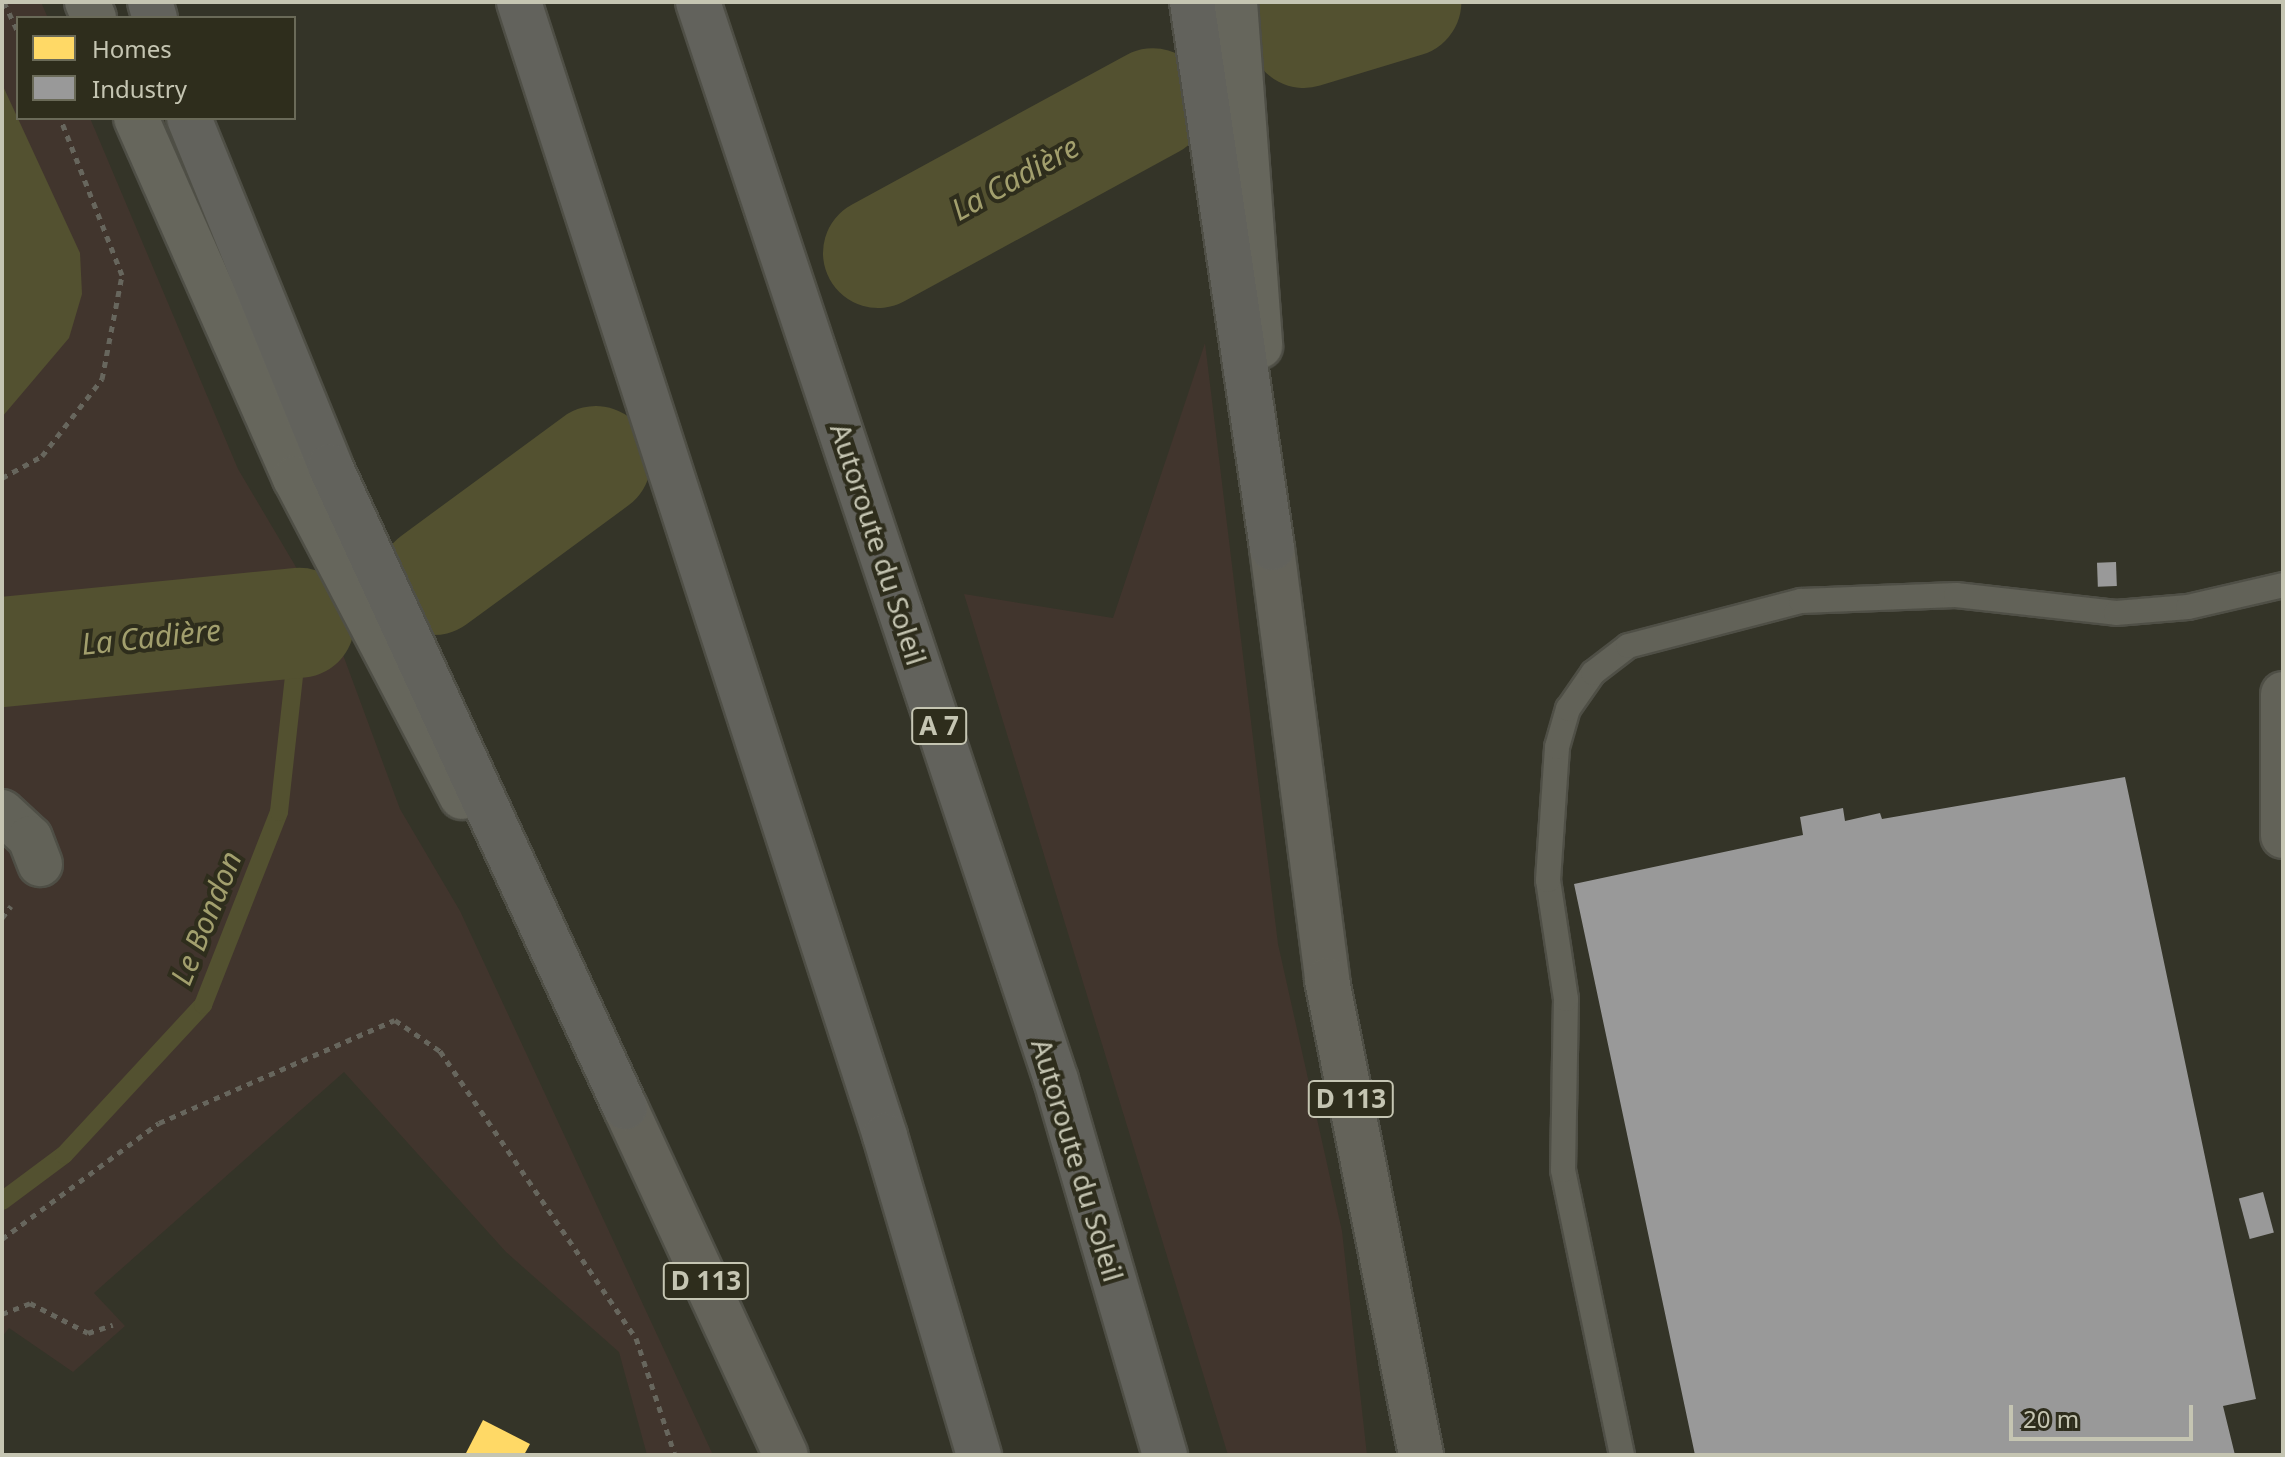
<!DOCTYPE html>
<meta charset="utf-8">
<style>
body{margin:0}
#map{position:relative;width:2285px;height:1457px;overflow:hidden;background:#343428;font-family:"Noto Sans",sans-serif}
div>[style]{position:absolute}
.green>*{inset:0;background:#41352d}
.water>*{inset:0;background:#535130}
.homes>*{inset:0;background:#ffd966}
.industry>*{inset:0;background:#999;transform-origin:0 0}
.stream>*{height:18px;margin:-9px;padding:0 9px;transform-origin:9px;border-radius:9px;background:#535130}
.river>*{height:110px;margin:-55px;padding:0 55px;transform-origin:55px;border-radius:55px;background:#535130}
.path>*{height:5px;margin-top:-2.5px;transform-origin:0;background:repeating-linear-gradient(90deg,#67665d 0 6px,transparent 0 12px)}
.roads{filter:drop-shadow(2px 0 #4f4f46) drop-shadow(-2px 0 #4f4f46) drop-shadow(0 2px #4f4f46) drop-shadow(0 -2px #4f4f46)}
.lane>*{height:24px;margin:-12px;padding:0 12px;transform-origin:12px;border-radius:12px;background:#626258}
.street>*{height:44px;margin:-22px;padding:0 22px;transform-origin:22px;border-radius:22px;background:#626258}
.secondary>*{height:44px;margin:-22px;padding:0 22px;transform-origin:22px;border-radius:22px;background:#66665c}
.primary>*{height:44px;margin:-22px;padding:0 22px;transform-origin:22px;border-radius:22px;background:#64635a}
.highway>*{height:44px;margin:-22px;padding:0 22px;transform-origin:22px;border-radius:22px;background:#62625c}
span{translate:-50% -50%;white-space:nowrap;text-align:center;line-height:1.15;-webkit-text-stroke:8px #2e2d1c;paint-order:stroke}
.shield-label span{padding:2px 6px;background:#2e2d1c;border:2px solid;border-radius:6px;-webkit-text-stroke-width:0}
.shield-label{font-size:26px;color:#c5c5b2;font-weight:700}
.street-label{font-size:28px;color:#c5c5b2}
.water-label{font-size:30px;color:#a29f6d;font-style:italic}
.frame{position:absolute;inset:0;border:4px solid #c5c5b2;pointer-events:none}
.legend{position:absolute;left:16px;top:16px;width:280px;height:104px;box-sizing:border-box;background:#2e2d1c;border:2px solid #6a6a58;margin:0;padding:10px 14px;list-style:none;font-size:24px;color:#c5c5b2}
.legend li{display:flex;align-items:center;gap:16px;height:40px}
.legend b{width:40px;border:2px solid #6a6a58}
.scale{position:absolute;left:2009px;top:1405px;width:184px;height:36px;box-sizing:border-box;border:4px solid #c5c5b2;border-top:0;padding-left:10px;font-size:24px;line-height:28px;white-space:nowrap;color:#c5c5b2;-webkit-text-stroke:6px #2e2d1c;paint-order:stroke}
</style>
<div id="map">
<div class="green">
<i style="clip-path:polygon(2px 2px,41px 2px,48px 18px,18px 18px,18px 118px,90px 118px,238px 469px,335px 633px,400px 809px,460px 911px,713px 1455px,647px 1455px,619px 1352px,506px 1252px,344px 1072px,94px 1293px,125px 1326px,73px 1372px,9px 1328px,2px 1337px)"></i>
<i style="clip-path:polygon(1205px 343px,1278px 944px,1342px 1231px,1367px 1455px,1228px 1455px,964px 594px,1113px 618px)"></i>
</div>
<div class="water">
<i style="clip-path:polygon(2px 84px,80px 253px,82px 294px,69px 338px,2px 417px)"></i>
</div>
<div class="homes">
<i style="clip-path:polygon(483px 1420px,530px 1444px,524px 1455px,465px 1455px)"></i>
</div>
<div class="industry">
<i style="left:2116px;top:562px;width:24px;height:19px;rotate:88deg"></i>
<i style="clip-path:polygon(2125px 777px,2256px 1399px,2223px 1406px,2235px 1455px,1695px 1455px,1574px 884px,1803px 835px,1800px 817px,1843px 808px,1845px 821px,1880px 813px,1882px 819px)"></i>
<i style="left:2263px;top:1192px;width:42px;height:25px;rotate:75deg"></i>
</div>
<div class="stream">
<i style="left:2px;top:1201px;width:77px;rotate:-36.6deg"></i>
<i style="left:64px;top:1155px;width:205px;rotate:-47.2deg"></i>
<i style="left:203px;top:1005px;width:207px;rotate:-68.5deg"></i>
<i style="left:279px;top:812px;width:190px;rotate:-83.7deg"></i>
</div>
<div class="river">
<i style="left:1304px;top:33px;width:107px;rotate:-16.9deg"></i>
<i style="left:878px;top:253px;width:313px;rotate:-28.6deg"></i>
<i style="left:434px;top:580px;width:201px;rotate:-36.3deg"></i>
<i style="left:2px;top:652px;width:299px;rotate:-5.6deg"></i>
</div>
<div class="path">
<i style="left:4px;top:2px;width:33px;rotate:65deg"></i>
<i style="left:2px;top:478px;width:46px;rotate:-28.8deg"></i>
<i style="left:42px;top:456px;width:98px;rotate:-52.1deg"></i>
<i style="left:102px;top:379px;width:106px;rotate:-79.1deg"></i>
<i style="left:122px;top:275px;width:169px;rotate:-111.5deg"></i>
<i style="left:2px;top:918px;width:15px;rotate:-53deg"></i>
<i style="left:2px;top:1239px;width:195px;rotate:-36.5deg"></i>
<i style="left:159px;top:1123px;width:257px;rotate:-23.6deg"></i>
<i style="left:395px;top:1020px;width:55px;rotate:34.6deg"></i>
<i style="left:440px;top:1051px;width:348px;rotate:55.7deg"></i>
<i style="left:636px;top:1338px;width:123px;rotate:71.6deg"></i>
<i style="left:2px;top:1314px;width:30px;rotate:-21deg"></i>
<i style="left:30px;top:1303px;width:65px;rotate:27.3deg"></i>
<i style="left:88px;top:1333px;width:26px;rotate:-18deg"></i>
</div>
<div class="roads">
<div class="lane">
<i style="left:1622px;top:1455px;width:291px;rotate:-101.7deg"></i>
<i style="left:1563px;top:1170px;width:171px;rotate:-89deg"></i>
<i style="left:1566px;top:999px;width:120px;rotate:-98.6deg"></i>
<i style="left:1548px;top:880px;width:133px;rotate:-86.1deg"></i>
<i style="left:1557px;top:747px;width:40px;rotate:-74deg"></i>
<i style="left:1568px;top:709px;width:44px;rotate:-55.2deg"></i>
<i style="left:1593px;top:673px;width:44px;rotate:-37.6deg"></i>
<i style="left:1628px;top:646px;width:179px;rotate:-14.6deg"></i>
<i style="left:1801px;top:601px;width:155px;rotate:-2.2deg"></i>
<i style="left:1956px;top:595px;width:161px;rotate:6.4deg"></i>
<i style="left:2116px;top:613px;width:72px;rotate:-4.8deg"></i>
<i style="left:2188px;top:607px;width:98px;rotate:-13deg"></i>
</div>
<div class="street">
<i style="left:2283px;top:694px;width:142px;rotate:90deg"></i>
<i style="left:2px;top:812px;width:38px;rotate:43deg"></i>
<i style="left:30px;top:838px;width:28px;rotate:69deg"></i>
</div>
<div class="secondary">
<i style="left:87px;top:2px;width:17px;rotate:66deg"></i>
<i style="left:1235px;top:2px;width:345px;rotate:85.8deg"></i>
<i style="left:136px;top:118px;width:394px;rotate:66.2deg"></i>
<i style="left:295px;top:478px;width:360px;rotate:62.4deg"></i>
</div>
<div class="primary">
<i style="left:1272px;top:548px;width:435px;rotate:82.7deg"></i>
<i style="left:1327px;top:980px;width:484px;rotate:78.8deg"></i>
<i style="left:625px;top:1107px;width:383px;rotate:65.2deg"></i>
</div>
<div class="highway">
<i style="left:150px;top:2px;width:17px;rotate:73deg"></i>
<i style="left:519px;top:2px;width:1192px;rotate:72.11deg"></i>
<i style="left:885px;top:1136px;width:333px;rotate:73.6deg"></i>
<i style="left:698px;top:2px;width:1136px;rotate:71.63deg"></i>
<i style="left:1056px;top:1080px;width:391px;rotate:73.8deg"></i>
<i style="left:1192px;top:2px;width:552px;rotate:81.66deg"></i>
<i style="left:189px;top:118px;width:375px;rotate:67.9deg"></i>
<i style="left:330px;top:466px;width:706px;rotate:65.29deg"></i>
</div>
</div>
<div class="shield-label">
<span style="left:939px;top:726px">A 7</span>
<span style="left:1351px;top:1099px">D 113</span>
<span style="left:706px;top:1281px">D 113</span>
</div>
<div class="street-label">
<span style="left:879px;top:544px;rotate:72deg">Autoroute du Soleil</span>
<span style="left:1078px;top:1160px;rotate:73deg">Autoroute du Soleil</span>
</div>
<div class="water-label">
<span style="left:1015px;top:178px;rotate:-29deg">La Cadière</span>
<span style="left:151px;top:637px;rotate:-6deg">La Cadière</span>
<span style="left:206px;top:918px;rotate:-68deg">Le Bondon</span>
</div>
<div class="frame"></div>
<ul class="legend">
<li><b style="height:22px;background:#ffd966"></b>Homes</li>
<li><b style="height:22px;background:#999"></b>Industry</li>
</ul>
<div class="scale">20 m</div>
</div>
